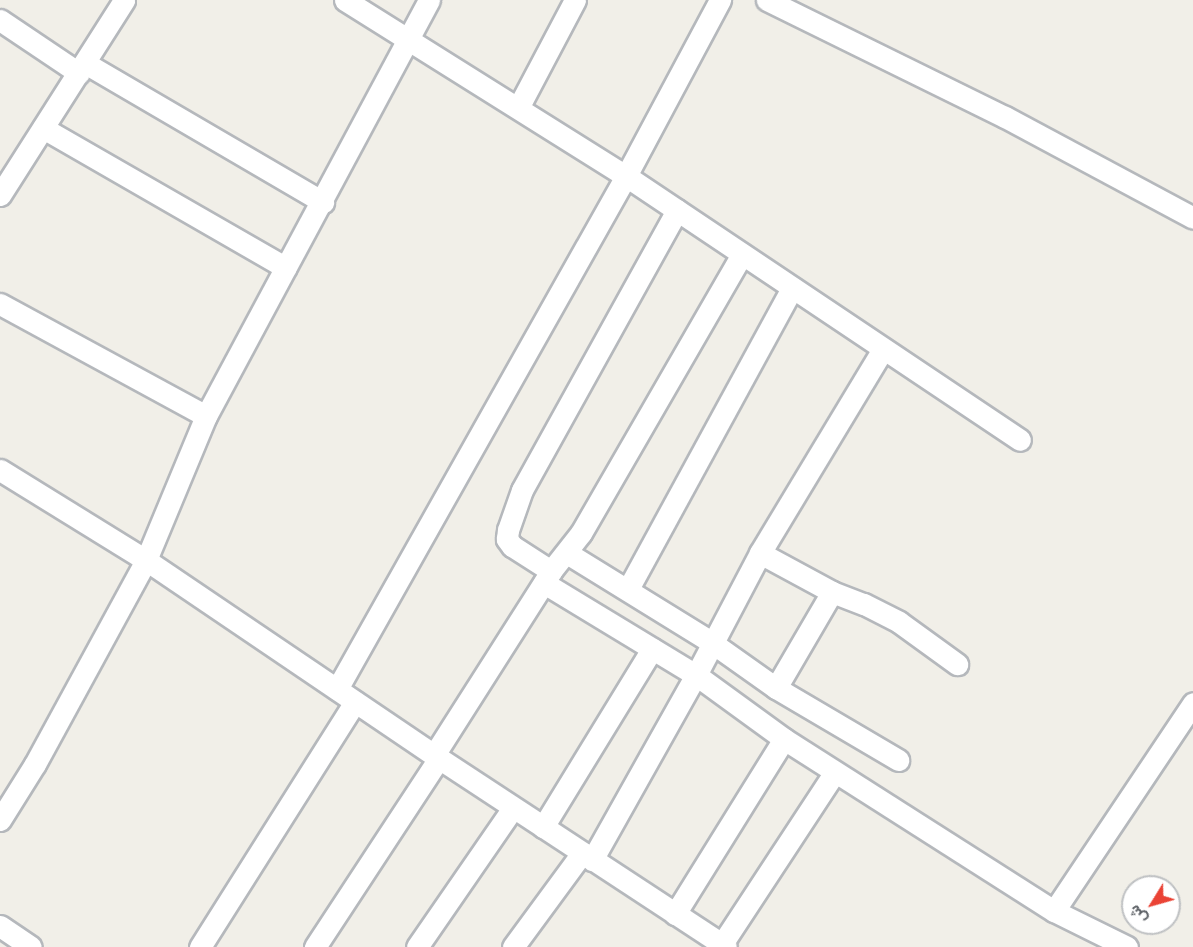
<!DOCTYPE html>
<meta charset="utf-8">
<style>
body{margin:0}
#map{position:relative;width:1193px;height:947px;overflow:hidden;background:#f1efe8;font-family:"Fira Sans",Vazirmatn,sans-serif}
div>[style]{position:absolute}
.roads{filter:drop-shadow(2px 0 #b5b8bc) drop-shadow(-2px 0 #b5b8bc) drop-shadow(0 2px #b5b8bc) drop-shadow(0 -2px #b5b8bc)}
.minor>*{height:21px;margin:-10.5px;padding:0 10.5px;transform-origin:10.5px;border-radius:10.5px;background:#fff}
span{translate:-50% -50%;white-space:nowrap;text-align:center;line-height:1.15;-webkit-text-stroke:5px #fff;paint-order:stroke}
.north{position:absolute;left:1121px;top:875px;width:60px;height:60px;box-sizing:border-box;background:#fff;border:2px solid #bfc1c3;border-radius:50%;rotate:233deg;font-size:16px;font-weight:700;line-height:24px;text-align:center;color:#5f6368}
.north::after{content:'';display:block;margin:auto;width:21px;height:27px;background:#ea4335;clip-path:polygon(50% 0,100% 100%,50% 72%,0 100%)}
</style>
<div id="map">
<div class="roads">
<div class="minor">
<i style="left:345px;top:0;width:332px;rotate:32.1deg"></i>
<i style="left:626px;top:176px;width:200px;rotate:-61.9deg"></i>
<i style="left:767px;top:0;width:265px;rotate:26.2deg"></i>
<i style="left:1005px;top:117px;width:213px;rotate:28.2deg"></i>
<i style="left:0;top:20px;width:95px;rotate:33.9deg"></i>
<i style="left:85px;top:63px;width:276px;rotate:30.3deg"></i>
<i style="left:518px;top:108px;width:122px;rotate:-62.2deg"></i>
<i style="left:43px;top:128px;width:280px;rotate:29.9deg"></i>
<i style="left:0;top:195px;width:231px;rotate:-57.5deg"></i>
<i style="left:0;top:304px;width:234px;rotate:28.5deg"></i>
<i style="left:0;top:470px;width:172px;rotate:31.7deg"></i>
<i style="left:146px;top:560px;width:348px;rotate:34.1deg"></i>
<i style="left:434px;top:755px;width:349px;rotate:33.3deg"></i>
<i style="left:567px;top:553px;width:169px;rotate:31.7deg"></i>
<i style="left:711px;top:642px;width:80px;rotate:35.3deg"></i>
<i style="left:776px;top:688px;width:142px;rotate:30.5deg"></i>
<i style="left:760px;top:553px;width:82px;rotate:28.4deg"></i>
<i style="left:832px;top:592px;width:111px;rotate:120.3deg"></i>
<i style="left:551px;top:571px;width:46px;rotate:-147.3deg"></i>
<i style="left:512px;top:546px;width:9px;rotate:-126deg"></i>
<i style="left:507px;top:539px;width:9px;rotate:-84deg"></i>
<i style="left:508px;top:530px;width:42px;rotate:-70.7deg"></i>
<i style="left:522px;top:490px;width:320px;rotate:-61deg"></i>
<i style="left:544px;top:583px;width:178px;rotate:31.2deg"></i>
<i style="left:696px;top:675px;width:109px;rotate:36deg"></i>
<i style="left:784px;top:739px;width:320px;rotate:32.5deg"></i>
<i style="left:628px;top:589px;width:343px;rotate:-61.4deg"></i>
<i style="left:832px;top:592px;width:34px;rotate:21deg"></i>
<i style="left:864px;top:604px;width:39px;rotate:27deg"></i>
<i style="left:899px;top:622px;width:72px;rotate:35.9deg"></i>
<i style="left:337px;top:689px;width:589px;rotate:-60.61deg"></i>
<i style="left:626px;top:176px;width:474px;rotate:33.8deg"></i>
<i style="left:434px;top:755px;width:218px;rotate:-57.5deg"></i>
<i style="left:551px;top:571px;width:48px;rotate:-51.7deg"></i>
<i style="left:581px;top:533px;width:322px;rotate:-60deg"></i>
<i style="left:0;top:820px;width:66px;rotate:-58deg"></i>
<i style="left:35px;top:764px;width:232px;rotate:-61.4deg"></i>
<i style="left:146px;top:560px;width:156px;rotate:-67.4deg"></i>
<i style="left:206px;top:416px;width:472px;rotate:-61.8deg"></i>
<i style="left:543px;top:827px;width:209px;rotate:-58.5deg"></i>
<i style="left:592px;top:860px;width:212px;rotate:-60.7deg"></i>
<i style="left:696px;top:675px;width:138px;rotate:-62.3deg"></i>
<i style="left:760px;top:553px;width:238px;rotate:-58.9deg"></i>
<i style="left:675px;top:914px;width:206px;rotate:-58.1deg"></i>
<i style="left:0;top:926px;width:37px;rotate:34deg"></i>
<i style="left:200px;top:947px;width:290px;rotate:-57.7deg"></i>
<i style="left:315px;top:947px;width:226px;rotate:-56.7deg"></i>
<i style="left:417px;top:947px;width:169px;rotate:-55.4deg"></i>
<i style="left:513px;top:947px;width:117px;rotate:-53.7deg"></i>
<i style="left:720px;top:947px;width:209px;rotate:-56.7deg"></i>
<i style="left:1127px;top:947px;width:81px;rotate:-153.7deg"></i>
<i style="left:1054px;top:911px;width:250px;rotate:-56.2deg"></i>
</div>
</div>
<div class="north">ش</div>
</div>
